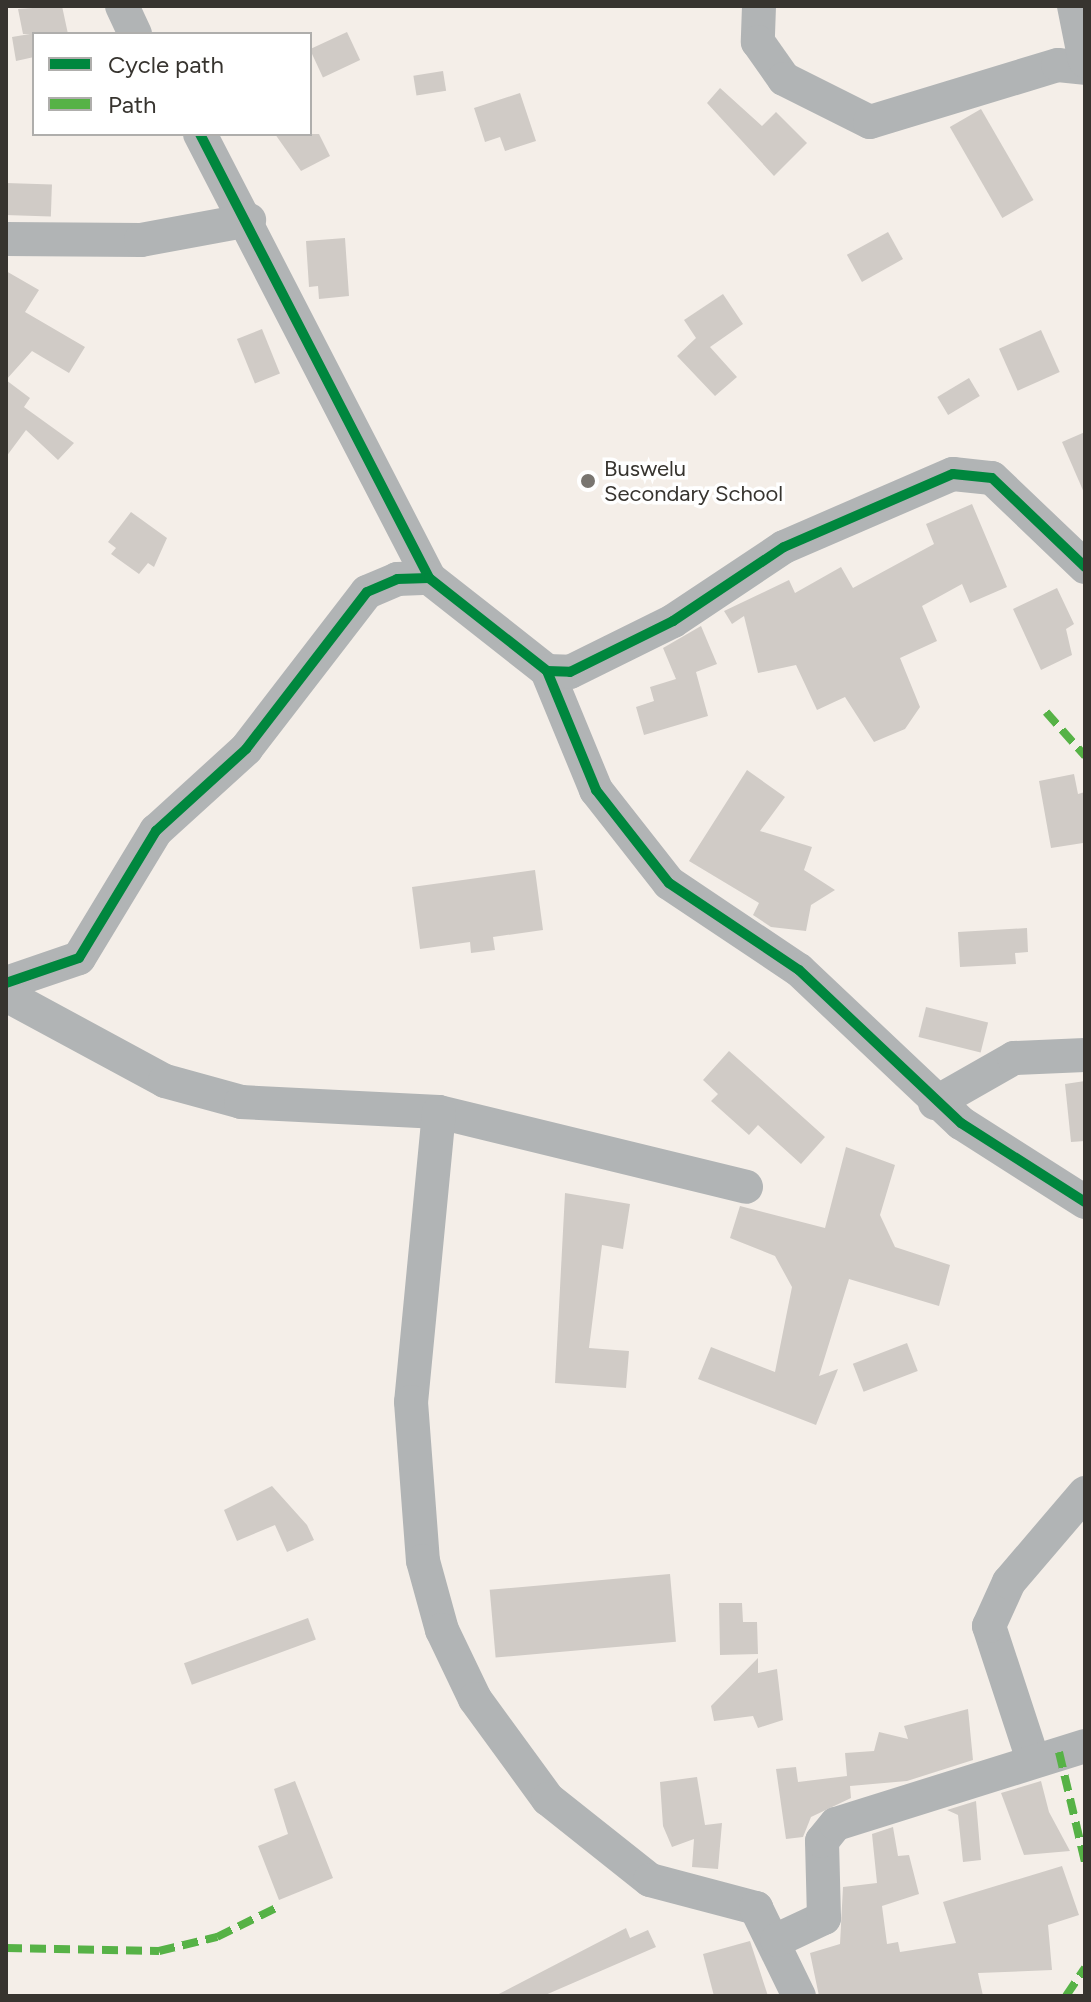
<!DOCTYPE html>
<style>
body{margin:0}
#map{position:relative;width:1091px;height:2002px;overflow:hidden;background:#f4eee8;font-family:Figtree,sans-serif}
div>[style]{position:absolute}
.building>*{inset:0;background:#d0cbc6;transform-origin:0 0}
.minor>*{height:34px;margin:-17px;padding:0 17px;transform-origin:17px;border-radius:17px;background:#b1b4b5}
.quiet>*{height:8px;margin-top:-4px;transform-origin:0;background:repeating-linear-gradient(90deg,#56b246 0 16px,transparent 0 24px)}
.cycleway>*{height:10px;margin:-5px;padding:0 5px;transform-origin:5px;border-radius:5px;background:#00873e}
.dots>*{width:22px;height:22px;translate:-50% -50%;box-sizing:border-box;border:4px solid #fff;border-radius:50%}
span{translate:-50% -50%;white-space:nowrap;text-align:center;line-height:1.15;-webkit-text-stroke:7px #fff;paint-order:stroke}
.poi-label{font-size:22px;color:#37342f}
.left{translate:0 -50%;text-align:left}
.frame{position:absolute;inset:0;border:8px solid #37342f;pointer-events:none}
.legend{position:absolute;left:32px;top:32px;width:280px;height:104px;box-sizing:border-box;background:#fff;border:2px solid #afaeac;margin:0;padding:10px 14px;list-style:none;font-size:24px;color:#37342f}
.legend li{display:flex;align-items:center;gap:16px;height:40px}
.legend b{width:40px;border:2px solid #afaeac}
</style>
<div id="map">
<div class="building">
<i style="clip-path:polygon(62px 6px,68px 34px,34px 34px,34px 57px,16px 61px,12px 37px,30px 34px,23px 34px,18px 9px)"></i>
<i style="left:347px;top:32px;width:31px;height:41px;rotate:65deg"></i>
<i style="left:443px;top:71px;width:20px;height:30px;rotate:81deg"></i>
<i style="clip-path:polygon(720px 88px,762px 126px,776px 112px,807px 143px,774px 176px,707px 103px)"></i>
<i style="clip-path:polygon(520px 93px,536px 141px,505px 151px,500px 137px,485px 142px,474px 108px)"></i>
<i style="left:981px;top:109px;width:105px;height:36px;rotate:60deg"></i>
<i style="clip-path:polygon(275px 134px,319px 134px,330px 156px,301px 171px)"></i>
<i style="left:6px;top:183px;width:46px;height:32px;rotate:2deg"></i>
<i style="left:888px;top:232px;width:31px;height:47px;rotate:61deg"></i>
<i style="clip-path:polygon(345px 238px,349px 296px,319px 299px,318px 286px,309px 287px,306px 241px)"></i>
<i style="clip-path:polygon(6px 271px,39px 290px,25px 312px,85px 347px,69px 373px,32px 351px,6px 380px)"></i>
<i style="clip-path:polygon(723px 294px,743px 324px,710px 347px,737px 377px,715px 396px,677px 356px,696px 338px,684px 320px)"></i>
<i style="left:262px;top:329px;width:48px;height:27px;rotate:68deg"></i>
<i style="left:1041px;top:330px;width:46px;height:46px;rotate:66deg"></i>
<i style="left:969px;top:378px;width:21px;height:37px;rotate:59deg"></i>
<i style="clip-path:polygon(6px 380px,30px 398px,24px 407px,74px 443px,58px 460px,26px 430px,6px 457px)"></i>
<i style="clip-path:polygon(1085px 432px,1085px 495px,1062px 442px)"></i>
<i style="clip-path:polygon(972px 504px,1007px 587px,970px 603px,962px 584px,922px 606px,937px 641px,900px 658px,920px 707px,905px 729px,874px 742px,845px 697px,817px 710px,796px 665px,758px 673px,744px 616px,732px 624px,724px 611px,789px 580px,795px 593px,841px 567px,853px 588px,934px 544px,926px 524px)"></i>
<i style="clip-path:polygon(131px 512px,167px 538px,154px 567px,148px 563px,139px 574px,111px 554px,116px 548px,108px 542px)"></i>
<i style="clip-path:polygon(1057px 588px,1074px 624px,1066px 629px,1072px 655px,1041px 670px,1013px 609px)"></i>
<i style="clip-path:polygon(701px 626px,717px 664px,696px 672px,708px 716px,644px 735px,636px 707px,654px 701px,650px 687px,676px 679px,663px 648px)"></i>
<i style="clip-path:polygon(747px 770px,785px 797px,760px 831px,812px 847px,804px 870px,835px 890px,811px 905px,806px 931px,771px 927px,753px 915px,759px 903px,689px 861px)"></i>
<i style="clip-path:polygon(1074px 774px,1078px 794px,1085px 792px,1083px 843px,1051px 848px,1039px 781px)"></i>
<i style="clip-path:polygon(535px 870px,543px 930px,493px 937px,495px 950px,471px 953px,470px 942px,420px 949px,412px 887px)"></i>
<i style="clip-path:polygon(1027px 928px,1028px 952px,1015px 953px,1016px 964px,960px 967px,958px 932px)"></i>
<i style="left:926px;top:1007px;width:64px;height:31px;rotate:14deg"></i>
<i style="clip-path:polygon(729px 1051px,825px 1137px,801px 1164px,758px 1125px,749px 1135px,711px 1101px,718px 1094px,703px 1080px)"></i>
<i style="clip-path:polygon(1085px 1081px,1085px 1141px,1071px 1142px,1065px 1084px)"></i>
<i style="clip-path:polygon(846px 1147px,895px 1165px,880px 1215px,895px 1247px,950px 1265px,939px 1306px,849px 1279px,819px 1376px,838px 1369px,816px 1425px,698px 1379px,711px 1347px,775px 1372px,792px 1287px,775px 1256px,730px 1238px,740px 1206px,825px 1228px)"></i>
<i style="clip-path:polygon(565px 1193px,630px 1204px,623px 1249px,602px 1245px,589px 1348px,629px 1351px,626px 1388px,555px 1383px)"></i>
<i style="left:907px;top:1343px;width:30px;height:58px;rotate:69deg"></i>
<i style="clip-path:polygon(272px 1486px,307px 1525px,314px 1540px,287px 1552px,275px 1525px,237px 1541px,224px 1510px)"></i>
<i style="left:670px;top:1574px;width:68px;height:181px;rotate:85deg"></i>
<i style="clip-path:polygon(719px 1603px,742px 1603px,743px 1622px,757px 1622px,758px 1654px,720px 1655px)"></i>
<i style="left:308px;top:1618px;width:23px;height:132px;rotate:70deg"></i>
<i style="clip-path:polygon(758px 1658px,758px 1673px,777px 1669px,783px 1720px,758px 1728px,753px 1716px,714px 1721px,711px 1706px)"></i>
<i style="clip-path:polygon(968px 1709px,973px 1760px,907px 1781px,850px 1786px,851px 1798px,811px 1817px,803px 1837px,786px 1839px,776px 1769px,796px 1767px,798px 1782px,847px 1776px,845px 1753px,874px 1751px,879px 1732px,908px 1739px,904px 1726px)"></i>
<i style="clip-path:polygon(697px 1777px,705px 1825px,722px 1823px,718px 1869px,692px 1867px,694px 1839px,672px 1847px,663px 1826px,660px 1782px)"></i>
<i style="clip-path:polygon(295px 1781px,333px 1878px,279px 1900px,258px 1846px,288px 1834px,274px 1789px)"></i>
<i style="clip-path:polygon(1041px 1781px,1049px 1812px,1070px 1851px,1024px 1855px,1001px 1793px)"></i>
<i style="clip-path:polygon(976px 1801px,981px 1860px,963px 1862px,958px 1815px,947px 1810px)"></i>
<i style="clip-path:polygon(893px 1827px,898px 1856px,909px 1855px,919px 1894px,882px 1906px,887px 1944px,898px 1942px,900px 1952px,956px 1943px,943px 1902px,1062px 1866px,1079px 1915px,1048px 1925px,1052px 1970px,978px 1973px,983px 1996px,819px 1996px,810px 1953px,840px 1944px,843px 1887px,877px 1883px,872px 1834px)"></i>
<i style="clip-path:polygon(626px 1928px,630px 1938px,648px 1930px,656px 1947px,543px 1996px,495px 1996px)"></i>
<i style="clip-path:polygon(750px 1941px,768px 1996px,714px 1996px,703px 1954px)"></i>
</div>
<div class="minor">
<i style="left:122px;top:6px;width:31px;rotate:65deg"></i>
<i style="left:759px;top:6px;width:36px;rotate:92deg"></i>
<i style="left:758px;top:42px;width:45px;rotate:54.9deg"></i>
<i style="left:784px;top:79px;width:96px;rotate:26.6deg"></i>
<i style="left:870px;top:122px;width:196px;rotate:-16.9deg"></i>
<i style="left:1058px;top:65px;width:27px;rotate:6deg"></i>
<i style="left:1074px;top:6px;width:56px;rotate:78.7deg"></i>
<i style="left:200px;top:134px;width:500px;rotate:62.7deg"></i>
<i style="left:6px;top:239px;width:135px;rotate:0.4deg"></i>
<i style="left:141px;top:240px;width:110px;rotate:-10.5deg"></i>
<i style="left:547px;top:671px;width:129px;rotate:67.6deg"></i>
<i style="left:596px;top:790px;width:118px;rotate:51.9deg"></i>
<i style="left:669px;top:883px;width:156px;rotate:33.8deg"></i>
<i style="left:799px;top:970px;width:223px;rotate:43.4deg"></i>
<i style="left:961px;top:1123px;width:147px;rotate:32.5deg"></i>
<i style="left:6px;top:983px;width:77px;rotate:-18.9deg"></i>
<i style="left:79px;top:958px;width:149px;rotate:-58.8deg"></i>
<i style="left:156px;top:831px;width:122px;rotate:-42.3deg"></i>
<i style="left:246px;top:749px;width:198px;rotate:-52.4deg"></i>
<i style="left:367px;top:592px;width:33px;rotate:-23deg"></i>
<i style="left:397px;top:579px;width:32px;rotate:-2deg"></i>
<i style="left:429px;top:578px;width:150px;rotate:38.2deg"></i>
<i style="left:547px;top:671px;width:23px;rotate:2deg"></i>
<i style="left:570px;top:672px;width:115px;rotate:-26.3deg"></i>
<i style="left:673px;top:621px;width:133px;rotate:-33.7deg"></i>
<i style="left:784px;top:547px;width:184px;rotate:-23.4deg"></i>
<i style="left:953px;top:474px;width:39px;rotate:6deg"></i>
<i style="left:992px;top:478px;width:129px;rotate:43.7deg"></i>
<i style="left:6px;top:995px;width:181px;rotate:28.4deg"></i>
<i style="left:165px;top:1081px;width:79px;rotate:15.4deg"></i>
<i style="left:241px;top:1102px;width:198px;rotate:2.9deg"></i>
<i style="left:439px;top:1112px;width:316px;rotate:13.7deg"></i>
<i style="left:935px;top:1103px;width:91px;rotate:-29.7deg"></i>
<i style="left:1014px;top:1058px;width:71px;rotate:-2.4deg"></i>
<i style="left:439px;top:1112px;width:291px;rotate:95.5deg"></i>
<i style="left:411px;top:1402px;width:159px;rotate:85.7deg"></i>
<i style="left:423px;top:1561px;width:72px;rotate:74.6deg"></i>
<i style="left:442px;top:1630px;width:76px;rotate:64.4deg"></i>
<i style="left:475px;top:1699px;width:124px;rotate:53.9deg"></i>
<i style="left:548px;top:1799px;width:130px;rotate:38.5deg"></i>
<i style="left:650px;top:1880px;width:110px;rotate:14.8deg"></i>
<i style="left:756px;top:1908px;width:98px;rotate:64deg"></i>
<i style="left:1033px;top:1760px;width:141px;rotate:-108.2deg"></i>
<i style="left:989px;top:1626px;width:48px;rotate:-65.6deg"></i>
<i style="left:1009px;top:1582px;width:117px;rotate:-49.5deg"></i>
<i style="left:777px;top:1940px;width:52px;rotate:-25.1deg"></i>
<i style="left:824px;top:1918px;width:77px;rotate:-91.5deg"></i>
<i style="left:822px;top:1841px;width:22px;rotate:-51deg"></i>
<i style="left:836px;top:1824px;width:261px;rotate:-17.4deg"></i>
</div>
<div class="quiet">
<i style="left:1046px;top:712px;width:59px;rotate:48.4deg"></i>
<i style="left:1059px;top:1752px;width:113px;rotate:76.7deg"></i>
<i style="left:6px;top:1948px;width:153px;rotate:1.1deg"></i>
<i style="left:159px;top:1951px;width:60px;rotate:-13.6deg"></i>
<i style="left:217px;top:1937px;width:68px;rotate:-26.2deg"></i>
<i style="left:1066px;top:1996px;width:34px;rotate:-56deg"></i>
</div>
<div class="cycleway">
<i style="left:200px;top:134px;width:500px;rotate:62.7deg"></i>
<i style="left:547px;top:671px;width:129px;rotate:67.6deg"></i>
<i style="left:596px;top:790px;width:118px;rotate:51.9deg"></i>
<i style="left:669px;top:883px;width:156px;rotate:33.8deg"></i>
<i style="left:799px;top:970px;width:223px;rotate:43.4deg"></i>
<i style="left:961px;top:1123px;width:147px;rotate:32.5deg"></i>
<i style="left:6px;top:983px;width:77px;rotate:-18.9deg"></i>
<i style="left:79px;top:958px;width:149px;rotate:-58.8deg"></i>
<i style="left:156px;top:831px;width:122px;rotate:-42.3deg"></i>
<i style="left:246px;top:749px;width:198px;rotate:-52.4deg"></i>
<i style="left:367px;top:592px;width:33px;rotate:-23deg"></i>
<i style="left:397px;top:579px;width:32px;rotate:-2deg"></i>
<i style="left:429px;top:578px;width:150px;rotate:38.2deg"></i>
<i style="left:547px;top:671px;width:23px;rotate:2deg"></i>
<i style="left:570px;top:672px;width:115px;rotate:-26.3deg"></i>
<i style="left:673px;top:621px;width:133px;rotate:-33.7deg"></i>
<i style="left:784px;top:547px;width:184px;rotate:-23.4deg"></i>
<i style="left:953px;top:474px;width:39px;rotate:6deg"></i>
<i style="left:992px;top:478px;width:129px;rotate:43.7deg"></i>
</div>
<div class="dots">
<i style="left:588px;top:481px;background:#797570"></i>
</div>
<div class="poi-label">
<span class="left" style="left:604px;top:481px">Buswelu<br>Secondary School</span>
</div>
<div class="frame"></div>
<ul class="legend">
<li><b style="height:10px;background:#00873e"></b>Cycle path</li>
<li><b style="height:10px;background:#56b246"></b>Path</li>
</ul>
</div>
